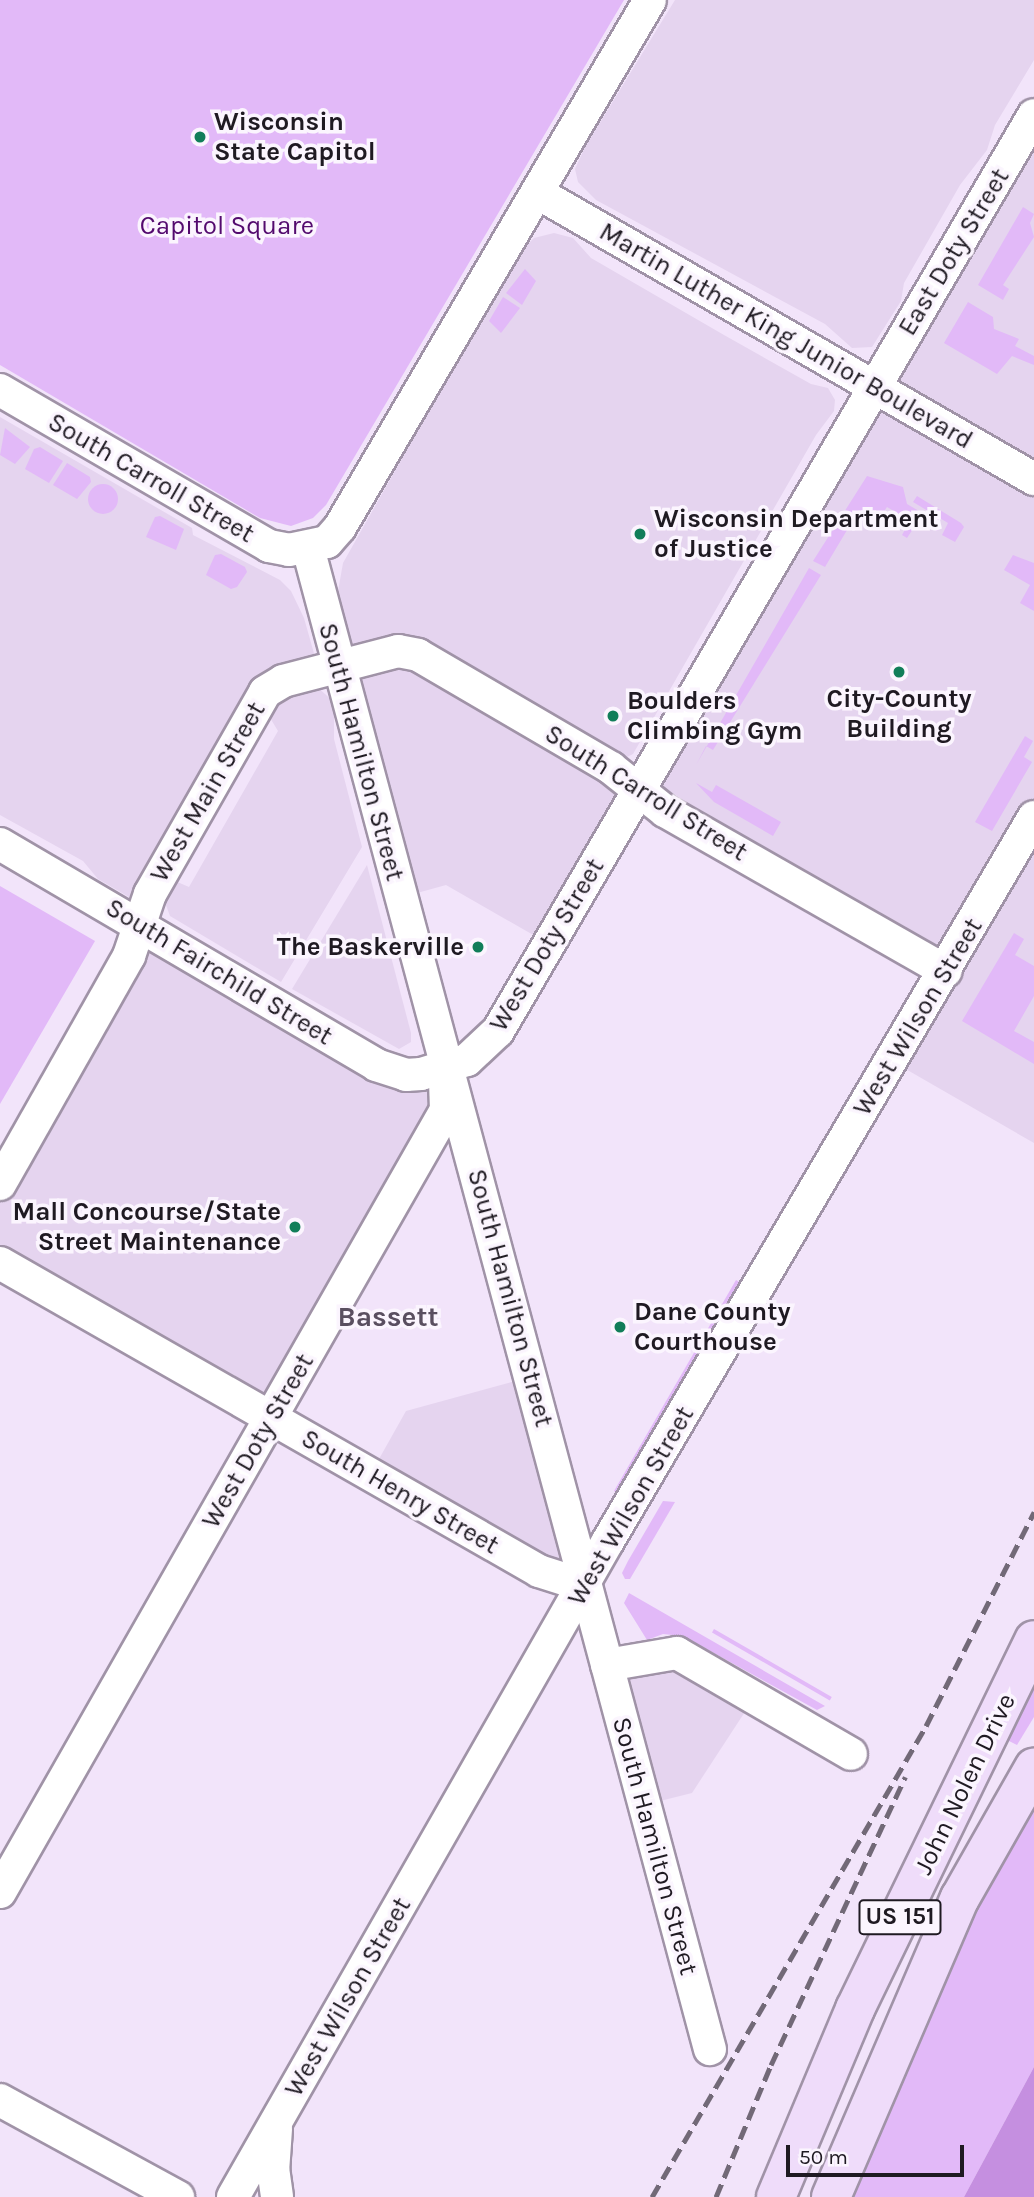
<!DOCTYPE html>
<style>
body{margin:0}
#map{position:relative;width:1034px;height:2197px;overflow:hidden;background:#f2e4fa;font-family:Karla,sans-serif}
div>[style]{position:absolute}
.built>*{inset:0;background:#e5d4ef}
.green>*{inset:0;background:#e2b9f8;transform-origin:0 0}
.round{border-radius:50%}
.water>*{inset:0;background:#c58fe0}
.roads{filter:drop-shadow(2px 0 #a093a7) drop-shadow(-2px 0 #a093a7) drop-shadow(0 2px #a093a7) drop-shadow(0 -2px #a093a7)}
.minor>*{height:32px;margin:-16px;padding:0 16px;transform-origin:16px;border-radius:16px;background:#fff}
.major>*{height:38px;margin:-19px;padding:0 19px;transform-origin:19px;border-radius:19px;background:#efdcfa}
.rail>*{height:5px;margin-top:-2.5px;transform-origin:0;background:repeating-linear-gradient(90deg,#726977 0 14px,transparent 0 21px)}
.dots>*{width:19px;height:19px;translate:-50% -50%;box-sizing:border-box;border:4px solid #fbf5fe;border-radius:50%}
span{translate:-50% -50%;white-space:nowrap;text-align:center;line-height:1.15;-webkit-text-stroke:7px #fbf5fe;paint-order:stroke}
.shield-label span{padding:2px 5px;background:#fbf5fe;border:2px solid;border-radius:5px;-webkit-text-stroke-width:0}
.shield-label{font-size:24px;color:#1f1a22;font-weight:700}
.poi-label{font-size:26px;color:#1f1a22;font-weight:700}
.left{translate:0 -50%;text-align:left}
.right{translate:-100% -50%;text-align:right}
.park-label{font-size:26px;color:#530a6e}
.street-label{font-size:26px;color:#1f1a22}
.neighbourhood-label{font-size:28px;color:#5a4f60;font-weight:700}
.scale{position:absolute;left:786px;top:2145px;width:178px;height:32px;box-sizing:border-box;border:4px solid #1f1a22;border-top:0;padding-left:9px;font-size:21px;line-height:24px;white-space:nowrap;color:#1f1a22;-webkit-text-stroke:5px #fbf5fe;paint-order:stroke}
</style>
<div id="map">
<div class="built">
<i style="clip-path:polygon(675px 0,1034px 0,1034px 60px,995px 125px,987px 150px,960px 185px,904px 283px,901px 301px,872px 347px,852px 348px,825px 324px,596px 200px,578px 182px,575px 169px,585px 147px)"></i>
<i style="clip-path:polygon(1034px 115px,1034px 1143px,890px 1060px,946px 971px,639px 790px,549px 944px,446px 885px,399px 898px,339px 667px,398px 651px,639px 789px)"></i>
<i style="clip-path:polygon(554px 233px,573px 238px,591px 258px,724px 335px,811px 384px,828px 388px,835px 400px,834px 411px,816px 435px,633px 754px,623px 759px,409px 639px,351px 648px,337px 597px,343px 563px,516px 256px,534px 238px)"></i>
<i style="clip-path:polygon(0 417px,192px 528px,193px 535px,280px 580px,291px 591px,304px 618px,315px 657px,272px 673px,129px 897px,98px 879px,83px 861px,0 815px)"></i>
<i style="clip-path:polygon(316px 686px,334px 702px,334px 739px,362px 847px,281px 982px,170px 916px,163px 897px,175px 881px,189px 887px,278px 731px,266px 711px,272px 701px)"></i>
<i style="clip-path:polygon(367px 865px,411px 1033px,411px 1042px,399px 1049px,292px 989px)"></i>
<i style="clip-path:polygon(140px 926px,421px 1074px,446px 1110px,271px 1419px,0 1263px,0 1184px)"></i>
<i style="clip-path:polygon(530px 1377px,586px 1586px,370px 1475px,406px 1411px)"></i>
<i style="clip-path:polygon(657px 1653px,754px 1698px,692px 1793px,644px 1805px,607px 1665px)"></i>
</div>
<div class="green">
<i style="clip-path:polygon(0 0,624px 0,326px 505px,313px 518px,291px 526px,260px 518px,0 365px)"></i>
<i style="clip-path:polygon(1023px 207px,1034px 214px,1030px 223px,1034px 237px,1003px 285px,1009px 289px,1003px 300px,978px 285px)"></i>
<i style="clip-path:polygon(525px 269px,536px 281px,522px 305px,506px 293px)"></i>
<i style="clip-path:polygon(503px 297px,520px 308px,501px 333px,489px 321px)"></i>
<i style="clip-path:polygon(968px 302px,993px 317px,994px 329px,1019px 339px,1015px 346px,1034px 356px,1034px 365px,1012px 356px,997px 374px,944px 343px)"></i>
<i style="clip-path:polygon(5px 428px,30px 447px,15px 464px,0 455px)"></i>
<i style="clip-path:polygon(40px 447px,63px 461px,49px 483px,25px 469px,34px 449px)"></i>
<i style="clip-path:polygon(67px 463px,90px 477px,91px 482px,77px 499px,53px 485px)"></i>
<i style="clip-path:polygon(867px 476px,903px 487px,907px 504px,941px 524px,937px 531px,919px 520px,907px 538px,902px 535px,910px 521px,887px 507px,878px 521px,859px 510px,825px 567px,813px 561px)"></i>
<i class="round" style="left:88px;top:484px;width:30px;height:30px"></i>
<i style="clip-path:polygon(917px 496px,961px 523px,964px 527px,955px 542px,942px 535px,948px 523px,913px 502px)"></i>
<i style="clip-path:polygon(160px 516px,184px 529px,176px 550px,146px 537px,155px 517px)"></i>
<i style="clip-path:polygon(221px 554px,245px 567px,247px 572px,237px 587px,231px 589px,206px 575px,215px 555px)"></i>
<i style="clip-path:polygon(1013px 555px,1034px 563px,1034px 611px,1020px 603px,1030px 585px,1004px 570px)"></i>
<i style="clip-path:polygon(809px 568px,821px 575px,713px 750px,706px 746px,696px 765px)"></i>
<i style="clip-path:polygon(1025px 736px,1033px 741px,1024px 757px,1032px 762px,992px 831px,975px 822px)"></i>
<i style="clip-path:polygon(696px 783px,712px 792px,716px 785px,781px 822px,773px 836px,714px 802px)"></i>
<i style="clip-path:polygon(0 886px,95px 941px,0 1104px)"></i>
<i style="clip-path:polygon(1014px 933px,1024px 939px,1015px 955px,1034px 966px,1034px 996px,1014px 1031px,1034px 1042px,1034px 1064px,962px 1021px)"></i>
<i style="clip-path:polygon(736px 1280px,743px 1284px,619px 1494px,614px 1491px)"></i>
<i style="clip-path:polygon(663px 1501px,675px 1502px,630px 1579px,625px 1579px,622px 1573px,628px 1561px)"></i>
<i style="clip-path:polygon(629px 1593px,825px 1706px,817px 1710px,683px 1636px,663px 1634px,647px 1640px,624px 1603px)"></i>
<i style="left:714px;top:1629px;width:136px;height:4px;rotate:30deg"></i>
<i style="clip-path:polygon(1034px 1681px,1034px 1717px,1017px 1745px,1005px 1739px)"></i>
<i style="clip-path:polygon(1034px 1805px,1034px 2067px,964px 2197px,850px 2197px,986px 1884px)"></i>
</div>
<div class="water">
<i style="clip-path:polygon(1034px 2067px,1034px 2197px,964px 2197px)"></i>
</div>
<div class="roads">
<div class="minor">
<i style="left:538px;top:193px;width:573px;rotate:29.97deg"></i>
<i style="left:0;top:390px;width:311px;rotate:30.1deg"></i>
<i style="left:269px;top:546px;width:20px;rotate:11deg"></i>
<i style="left:289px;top:550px;width:39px;rotate:-12deg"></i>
<i style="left:327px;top:542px;width:20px;rotate:-49deg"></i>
<i style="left:340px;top:527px;width:611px;rotate:-59.53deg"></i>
<i style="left:308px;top:548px;width:1554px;rotate:75.01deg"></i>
<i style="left:0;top:844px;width:436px;rotate:30.4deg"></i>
<i style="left:376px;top:1065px;width:32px;rotate:18deg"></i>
<i style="left:406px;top:1075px;width:15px;rotate:-4deg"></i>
<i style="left:421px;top:1074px;width:48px;rotate:-16.9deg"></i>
<i style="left:467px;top:1060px;width:42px;rotate:-43.1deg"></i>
<i style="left:498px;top:1031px;width:1061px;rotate:-59.67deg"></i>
<i style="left:0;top:1184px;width:262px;rotate:-60.5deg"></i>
<i style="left:129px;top:956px;width:65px;rotate:-71.3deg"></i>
<i style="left:150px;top:894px;width:232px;rotate:-60.3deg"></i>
<i style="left:265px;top:692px;width:21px;rotate:-31deg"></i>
<i style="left:283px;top:681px;width:119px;rotate:-14.6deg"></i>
<i style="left:398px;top:651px;width:20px;rotate:11deg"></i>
<i style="left:418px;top:655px;width:224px;rotate:30.3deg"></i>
<i style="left:611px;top:768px;width:69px;rotate:38.5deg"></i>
<i style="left:665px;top:811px;width:323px;rotate:29.7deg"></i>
<i style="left:0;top:1263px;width:621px;rotate:29.74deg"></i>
<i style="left:539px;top:1571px;width:49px;rotate:17.7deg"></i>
<i style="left:607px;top:1665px;width:71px;rotate:-9.7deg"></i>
<i style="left:677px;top:1653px;width:201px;rotate:30.1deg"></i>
<i style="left:0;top:1892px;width:900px;rotate:-60.3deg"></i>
<i style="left:446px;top:1110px;width:29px;rotate:-92deg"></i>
<i style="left:0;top:2100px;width:203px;rotate:28.6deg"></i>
<i style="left:276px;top:2129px;width:39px;rotate:94deg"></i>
<i style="left:273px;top:2168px;width:29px;rotate:82deg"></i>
<i style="left:233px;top:2197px;width:756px;rotate:-60.25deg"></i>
<i style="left:608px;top:1541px;width:840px;rotate:-59.53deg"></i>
</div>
<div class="major">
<i style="left:776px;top:2197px;width:204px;rotate:-67.2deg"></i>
<i style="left:855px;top:2009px;width:410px;rotate:-64.1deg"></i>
<i style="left:831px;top:2197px;width:326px;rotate:-66.7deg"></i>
<i style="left:960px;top:1898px;width:150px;rotate:-60.4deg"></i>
</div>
</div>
<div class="rail">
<i style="left:652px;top:2197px;width:545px;rotate:-59.81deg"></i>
<i style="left:926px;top:1726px;width:240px;rotate:-63.2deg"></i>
<i style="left:716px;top:2197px;width:143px;rotate:-67.4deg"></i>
<i style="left:771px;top:2065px;width:318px;rotate:-65deg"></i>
</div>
<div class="dots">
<i style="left:200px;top:137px;background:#117e59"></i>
<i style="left:640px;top:534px;background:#117e59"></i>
<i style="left:899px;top:672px;background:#117e59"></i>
<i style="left:613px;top:716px;background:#117e59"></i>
<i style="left:478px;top:947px;background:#117e59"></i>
<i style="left:295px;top:1227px;background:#117e59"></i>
<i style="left:620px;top:1327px;background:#117e59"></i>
</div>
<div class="shield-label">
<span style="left:900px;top:1917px">US 151</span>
</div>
<div class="poi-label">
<span class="left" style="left:214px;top:137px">Wisconsin<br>State Capitol</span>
<span class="left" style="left:654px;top:534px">Wisconsin Department<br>of Justice</span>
<span style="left:899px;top:714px">City-County<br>Building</span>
<span class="left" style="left:627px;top:716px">Boulders<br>Climbing Gym</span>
<span class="right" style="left:464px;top:947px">The Baskerville</span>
<span class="right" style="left:281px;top:1227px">Mall Concourse/State<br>Street Maintenance</span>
<span class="left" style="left:634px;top:1327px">Dane County<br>Courthouse</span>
</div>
<div class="park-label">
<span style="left:227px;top:226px">Capitol Square</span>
</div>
<div class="street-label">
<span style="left:954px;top:252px;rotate:-59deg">East Doty Street</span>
<span style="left:786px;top:336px;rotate:30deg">Martin Luther King Junior Boulevard</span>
<span style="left:151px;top:478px;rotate:30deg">South Carroll Street</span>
<span style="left:361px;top:752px;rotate:75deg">South Hamilton Street</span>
<span style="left:208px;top:792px;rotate:-60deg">West Main Street</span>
<span style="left:646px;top:793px;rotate:32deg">South Carroll Street</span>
<span style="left:547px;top:945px;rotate:-59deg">West Doty Street</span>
<span style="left:219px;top:972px;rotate:31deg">South Fairchild Street</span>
<span style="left:918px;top:1017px;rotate:-59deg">West Wilson Street</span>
<span style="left:510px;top:1298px;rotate:75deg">South Hamilton Street</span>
<span style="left:258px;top:1441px;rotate:-60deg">West Doty Street</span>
<span style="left:400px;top:1492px;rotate:30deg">South Henry Street</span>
<span style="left:631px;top:1506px;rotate:-60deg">West Wilson Street</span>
<span style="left:965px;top:1784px;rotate:-64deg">John Nolen Drive</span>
<span style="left:655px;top:1846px;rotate:75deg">South Hamilton Street</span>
<span style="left:348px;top:1997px;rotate:-60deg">West Wilson Street</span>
</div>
<div class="neighbourhood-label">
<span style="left:388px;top:1317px">Bassett</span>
</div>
<div class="scale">50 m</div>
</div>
